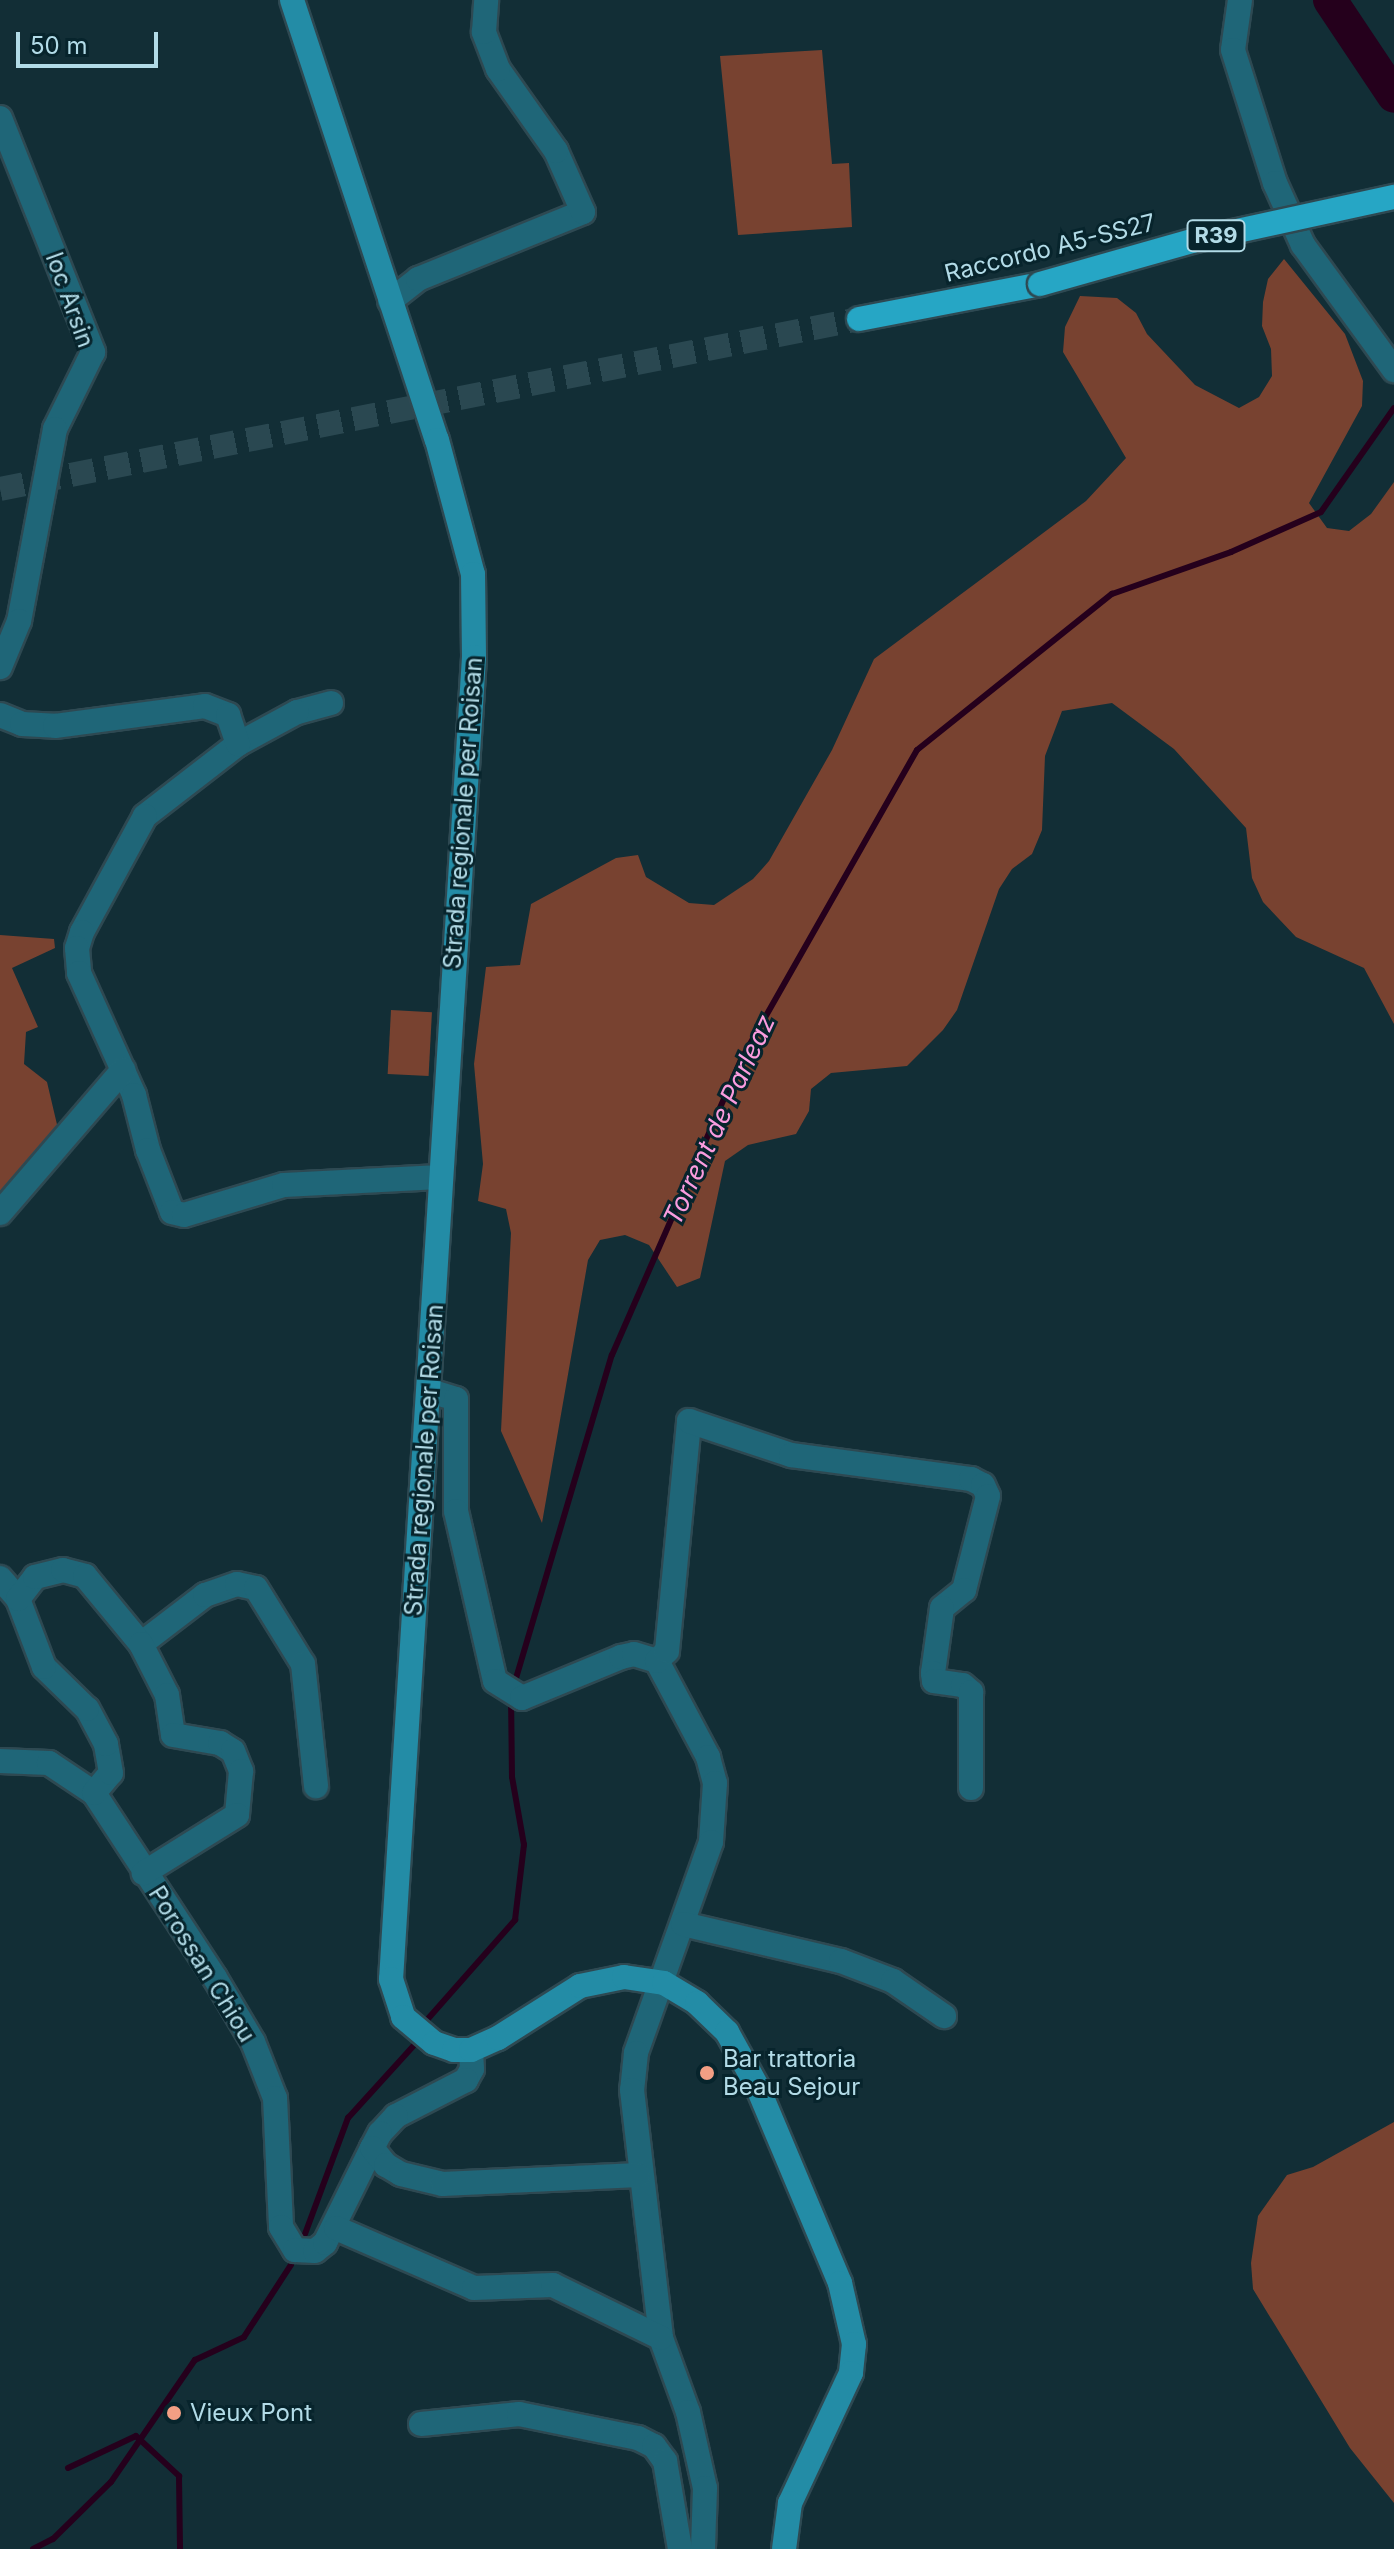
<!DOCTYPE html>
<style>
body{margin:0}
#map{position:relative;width:1394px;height:2549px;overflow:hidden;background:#122e36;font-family:Inter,sans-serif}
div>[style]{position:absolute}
.green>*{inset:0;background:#784230;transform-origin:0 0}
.stream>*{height:6px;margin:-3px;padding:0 3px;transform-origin:3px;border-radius:3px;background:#25001c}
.river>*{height:34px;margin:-17px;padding:0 17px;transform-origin:17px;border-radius:17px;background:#25001c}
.highway-tunnel>*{height:24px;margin-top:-12px;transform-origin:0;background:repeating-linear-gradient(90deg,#2a4851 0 24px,transparent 0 36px)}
.roads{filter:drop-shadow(2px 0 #2e4952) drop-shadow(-2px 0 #2e4952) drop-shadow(0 2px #2e4952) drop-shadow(0 -2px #2e4952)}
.minor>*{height:24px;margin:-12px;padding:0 12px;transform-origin:12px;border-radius:12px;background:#1f6678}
.major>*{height:24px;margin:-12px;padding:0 12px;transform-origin:12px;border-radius:12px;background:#238ca6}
.highway>*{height:24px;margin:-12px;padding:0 12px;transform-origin:12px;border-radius:12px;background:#26a6c5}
.bridges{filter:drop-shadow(2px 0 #2e4952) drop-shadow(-2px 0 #2e4952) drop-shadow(0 2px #2e4952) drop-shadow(0 -2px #2e4952)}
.highway-bridge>*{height:24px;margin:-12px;padding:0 12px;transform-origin:12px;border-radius:12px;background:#26a6c5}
.dots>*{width:22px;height:22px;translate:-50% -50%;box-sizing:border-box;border:4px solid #07242c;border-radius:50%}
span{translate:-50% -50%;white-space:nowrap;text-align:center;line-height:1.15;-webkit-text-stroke:6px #07242c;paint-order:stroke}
.shield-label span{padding:2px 6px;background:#07242c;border:2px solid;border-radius:6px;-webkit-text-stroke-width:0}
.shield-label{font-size:22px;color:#b2dbe7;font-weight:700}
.street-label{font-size:24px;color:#b2dbe7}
.poi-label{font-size:24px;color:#b2dbe7}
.left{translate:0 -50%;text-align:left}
.water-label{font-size:26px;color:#fa9cde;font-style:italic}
.scale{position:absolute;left:16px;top:32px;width:142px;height:36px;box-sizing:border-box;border:4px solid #b2dbe7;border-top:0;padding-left:10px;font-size:24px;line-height:28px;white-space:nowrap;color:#b2dbe7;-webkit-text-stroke:6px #07242c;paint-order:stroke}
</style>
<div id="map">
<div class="green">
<i style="clip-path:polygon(822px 50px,832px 164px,849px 163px,852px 227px,738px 235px,720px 56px)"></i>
<i style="clip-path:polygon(1284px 259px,1345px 334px,1363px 381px,1362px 406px,1309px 503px,1327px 528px,1349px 531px,1371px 514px,1394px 482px,1394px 1024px,1364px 968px,1296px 937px,1263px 902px,1252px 878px,1246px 828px,1174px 749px,1112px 703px,1062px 711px,1045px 756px,1042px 830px,1032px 854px,1012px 869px,999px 889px,957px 1010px,943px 1030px,907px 1066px,831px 1073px,811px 1089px,809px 1111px,796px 1134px,748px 1145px,725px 1161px,700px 1278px,677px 1287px,649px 1245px,625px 1235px,600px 1240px,588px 1260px,542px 1523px,501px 1431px,511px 1233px,506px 1209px,478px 1201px,483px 1164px,474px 1064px,486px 967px,520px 965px,531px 904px,616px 858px,638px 855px,646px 877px,689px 903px,714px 905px,753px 879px,769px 861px,832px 750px,874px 659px,1086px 501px,1126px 458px,1063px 352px,1065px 327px,1080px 296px,1117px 298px,1136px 313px,1147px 334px,1195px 385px,1239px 408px,1259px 397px,1272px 376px,1271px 349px,1262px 326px,1263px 302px,1268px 279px)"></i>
<i style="clip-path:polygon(0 935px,54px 939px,55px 948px,12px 968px,38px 1027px,26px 1032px,24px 1064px,47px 1082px,59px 1133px,0 1202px)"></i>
<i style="left:391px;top:1010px;width:41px;height:64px;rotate:3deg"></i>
<i style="clip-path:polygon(1394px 2122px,1394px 2503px,1350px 2448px,1253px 2289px,1251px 2263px,1258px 2216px,1287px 2175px,1313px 2167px)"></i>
</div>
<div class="stream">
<i style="left:514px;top:1685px;width:344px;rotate:-73.5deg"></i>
<i style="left:612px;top:1355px;width:324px;rotate:-66.4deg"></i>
<i style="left:742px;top:1058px;width:354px;rotate:-60.4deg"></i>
<i style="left:917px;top:750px;width:250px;rotate:-38.7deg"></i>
<i style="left:1112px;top:594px;width:126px;rotate:-19.4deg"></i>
<i style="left:1231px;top:552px;width:98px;rotate:-24deg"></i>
<i style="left:1321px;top:512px;width:127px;rotate:-54.9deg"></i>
<i style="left:426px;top:2021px;width:135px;rotate:-48.6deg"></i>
<i style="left:515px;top:1920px;width:76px;rotate:-83.2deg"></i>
<i style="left:524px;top:1845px;width:69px;rotate:-100deg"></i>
<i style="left:512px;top:1777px;width:81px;rotate:-90.7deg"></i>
<i style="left:305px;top:2234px;width:124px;rotate:-69.7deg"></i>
<i style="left:348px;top:2118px;width:101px;rotate:-47.8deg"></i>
<i style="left:68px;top:2468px;width:75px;rotate:-25.2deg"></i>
<i style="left:136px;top:2436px;width:59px;rotate:42.9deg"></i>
<i style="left:179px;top:2476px;width:73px;rotate:89.2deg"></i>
<i style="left:33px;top:2549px;width:22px;rotate:-27deg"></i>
<i style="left:53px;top:2539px;width:81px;rotate:-44.5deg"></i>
<i style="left:111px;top:2482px;width:148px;rotate:-55.5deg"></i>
<i style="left:195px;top:2360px;width:54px;rotate:-25.1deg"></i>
<i style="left:244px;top:2337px;width:86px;rotate:-56.9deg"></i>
</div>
<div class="river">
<i style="left:1330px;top:0;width:115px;rotate:56.3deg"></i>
</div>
<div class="highway-tunnel">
<i style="left:0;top:489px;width:876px;rotate:-11.19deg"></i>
</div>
<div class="roads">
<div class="minor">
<i style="left:1240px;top:0;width:50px;rotate:98deg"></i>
<i style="left:1233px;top:50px;width:139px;rotate:72.5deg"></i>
<i style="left:1275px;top:183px;width:68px;rotate:65.7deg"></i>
<i style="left:1303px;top:245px;width:155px;rotate:53.9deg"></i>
<i style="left:0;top:118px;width:252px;rotate:68.3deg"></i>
<i style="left:93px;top:352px;width:86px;rotate:116.3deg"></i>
<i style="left:55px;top:429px;width:195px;rotate:100.6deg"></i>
<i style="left:19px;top:621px;width:50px;rotate:112.4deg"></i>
<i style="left:390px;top:301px;width:36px;rotate:-38deg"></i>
<i style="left:418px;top:279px;width:178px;rotate:-22.1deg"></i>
<i style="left:583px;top:212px;width:67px;rotate:-113.9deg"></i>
<i style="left:556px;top:151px;width:100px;rotate:-125.3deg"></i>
<i style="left:498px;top:69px;width:40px;rotate:-111deg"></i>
<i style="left:484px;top:32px;width:32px;rotate:-86deg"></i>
<i style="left:331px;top:703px;width:35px;rotate:165deg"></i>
<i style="left:297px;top:712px;width:67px;rotate:151.5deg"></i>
<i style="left:238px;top:744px;width:118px;rotate:142.3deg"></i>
<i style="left:145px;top:816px;width:132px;rotate:118.5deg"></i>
<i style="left:82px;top:932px;width:17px;rotate:107deg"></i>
<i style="left:77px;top:948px;width:25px;rotate:85deg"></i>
<i style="left:79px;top:973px;width:134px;rotate:65.7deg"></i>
<i style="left:134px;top:1095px;width:57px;rotate:75.7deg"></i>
<i style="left:148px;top:1150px;width:66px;rotate:68.8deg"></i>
<i style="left:172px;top:1212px;width:12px;rotate:14deg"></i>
<i style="left:184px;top:1215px;width:104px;rotate:-16.7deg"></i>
<i style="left:284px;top:1185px;width:156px;rotate:-2.9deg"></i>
<i style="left:0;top:715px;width:24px;rotate:22deg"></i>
<i style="left:22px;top:724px;width:33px;rotate:3deg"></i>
<i style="left:55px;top:726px;width:151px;rotate:-7.6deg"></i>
<i style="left:205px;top:706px;width:25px;rotate:21deg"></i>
<i style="left:228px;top:715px;width:31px;rotate:71deg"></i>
<i style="left:0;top:1213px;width:189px;rotate:-49.3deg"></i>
<i style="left:430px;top:1391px;width:27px;rotate:17deg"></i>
<i style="left:456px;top:1399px;width:112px;rotate:90deg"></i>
<i style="left:456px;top:1511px;width:174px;rotate:77.1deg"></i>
<i style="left:495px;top:1681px;width:32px;rotate:32deg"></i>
<i style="left:522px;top:1698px;width:107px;rotate:-22.5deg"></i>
<i style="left:621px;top:1657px;width:13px;rotate:-13deg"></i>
<i style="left:634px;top:1654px;width:24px;rotate:17deg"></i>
<i style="left:657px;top:1661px;width:109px;rotate:62deg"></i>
<i style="left:708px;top:1757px;width:27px;rotate:75deg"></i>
<i style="left:715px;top:1783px;width:59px;rotate:93.9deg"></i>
<i style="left:711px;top:1842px;width:224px;rotate:109.6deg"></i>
<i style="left:636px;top:2053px;width:37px;rotate:96deg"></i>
<i style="left:632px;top:2090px;width:250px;rotate:83.3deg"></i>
<i style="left:661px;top:2338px;width:79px;rotate:70deg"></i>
<i style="left:688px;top:2412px;width:78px;rotate:77.4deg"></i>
<i style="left:705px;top:2488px;width:61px;rotate:91.9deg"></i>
<i style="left:0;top:1578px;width:28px;rotate:49deg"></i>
<i style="left:141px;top:1644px;width:81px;rotate:-37.4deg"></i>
<i style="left:205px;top:1595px;width:34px;rotate:-19deg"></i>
<i style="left:237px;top:1584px;width:19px;rotate:12deg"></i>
<i style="left:256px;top:1588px;width:89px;rotate:58.3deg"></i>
<i style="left:303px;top:1664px;width:123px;rotate:83.9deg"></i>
<i style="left:657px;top:1661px;width:14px;rotate:-45deg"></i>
<i style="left:667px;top:1651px;width:231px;rotate:-84.5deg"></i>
<i style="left:689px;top:1421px;width:108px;rotate:18.4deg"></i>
<i style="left:791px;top:1455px;width:182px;rotate:7.6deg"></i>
<i style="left:971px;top:1479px;width:13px;rotate:27deg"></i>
<i style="left:983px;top:1485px;width:12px;rotate:66deg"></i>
<i style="left:988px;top:1496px;width:97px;rotate:104.3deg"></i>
<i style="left:964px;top:1590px;width:28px;rotate:141deg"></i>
<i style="left:942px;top:1608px;width:66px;rotate:97.9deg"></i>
<i style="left:933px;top:1673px;width:8px;rotate:83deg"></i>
<i style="left:934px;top:1681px;width:29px;rotate:8deg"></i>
<i style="left:963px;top:1685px;width:11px;rotate:41deg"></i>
<i style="left:971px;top:1692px;width:96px;rotate:90deg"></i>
<i style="left:0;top:1761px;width:49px;rotate:2.3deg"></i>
<i style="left:49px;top:1763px;width:54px;rotate:33.7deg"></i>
<i style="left:94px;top:1793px;width:221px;rotate:56.8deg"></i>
<i style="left:215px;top:1978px;width:74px;rotate:59.3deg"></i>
<i style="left:253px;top:2042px;width:60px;rotate:68.6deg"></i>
<i style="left:275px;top:2098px;width:129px;rotate:87.3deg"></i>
<i style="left:281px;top:2227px;width:27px;rotate:59deg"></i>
<i style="left:295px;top:2250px;width:20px;rotate:3deg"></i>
<i style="left:315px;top:2251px;width:13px;rotate:-39deg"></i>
<i style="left:325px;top:2243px;width:106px;rotate:-63.7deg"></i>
<i style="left:94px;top:1793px;width:26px;rotate:-50deg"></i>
<i style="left:111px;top:1773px;width:29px;rotate:-100deg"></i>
<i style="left:106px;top:1744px;width:40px;rotate:-118deg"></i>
<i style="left:87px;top:1709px;width:60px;rotate:-135.7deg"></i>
<i style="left:44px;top:1667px;width:73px;rotate:-110.9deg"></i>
<i style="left:18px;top:1599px;width:28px;rotate:-52deg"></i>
<i style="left:35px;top:1577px;width:29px;rotate:-14deg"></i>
<i style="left:63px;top:1570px;width:23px;rotate:15deg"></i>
<i style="left:85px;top:1576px;width:88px;rotate:50.5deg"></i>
<i style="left:141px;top:1644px;width:57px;rotate:63deg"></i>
<i style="left:167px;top:1695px;width:40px;rotate:81.5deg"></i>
<i style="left:173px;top:1735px;width:48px;rotate:9.7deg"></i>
<i style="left:220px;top:1743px;width:15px;rotate:32deg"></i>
<i style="left:233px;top:1751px;width:22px;rotate:68deg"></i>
<i style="left:241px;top:1771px;width:44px;rotate:95.2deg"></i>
<i style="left:237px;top:1815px;width:110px;rotate:148.1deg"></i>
<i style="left:683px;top:1924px;width:162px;rotate:13.2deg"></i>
<i style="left:841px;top:1961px;width:56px;rotate:21deg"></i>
<i style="left:893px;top:1981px;width:62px;rotate:34.5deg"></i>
<i style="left:471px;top:2050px;width:19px;rotate:87deg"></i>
<i style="left:472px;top:2069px;width:13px;rotate:119deg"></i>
<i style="left:466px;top:2080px;width:79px;rotate:152.8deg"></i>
<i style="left:396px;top:2116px;width:23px;rotate:133deg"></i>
<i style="left:380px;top:2133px;width:17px;rotate:118deg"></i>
<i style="left:372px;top:2148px;width:22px;rotate:51deg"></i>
<i style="left:386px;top:2165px;width:17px;rotate:31deg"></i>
<i style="left:401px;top:2174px;width:43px;rotate:13.4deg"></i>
<i style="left:443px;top:2184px;width:195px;rotate:-2.6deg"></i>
<i style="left:336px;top:2228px;width:150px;rotate:23.5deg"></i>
<i style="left:474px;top:2288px;width:79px;rotate:-2.2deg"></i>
<i style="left:553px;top:2285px;width:120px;rotate:26.1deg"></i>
<i style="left:421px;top:2424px;width:99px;rotate:-5.8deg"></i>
<i style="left:519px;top:2414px;width:121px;rotate:11.4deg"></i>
<i style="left:638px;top:2438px;width:18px;rotate:27deg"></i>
<i style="left:654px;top:2446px;width:19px;rotate:54deg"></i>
<i style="left:665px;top:2461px;width:89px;rotate:80.3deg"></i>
</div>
<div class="major">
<i style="left:292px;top:0;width:463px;rotate:71.8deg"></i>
<i style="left:437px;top:440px;width:139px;rotate:75deg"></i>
<i style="left:473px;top:574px;width:83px;rotate:89.3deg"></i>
<i style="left:474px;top:657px;width:1325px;rotate:93.59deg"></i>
<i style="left:391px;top:1979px;width:40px;rotate:72deg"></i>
<i style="left:403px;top:2017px;width:40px;rotate:40deg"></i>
<i style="left:434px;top:2043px;width:21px;rotate:19deg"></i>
<i style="left:454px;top:2050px;width:17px"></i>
<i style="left:471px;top:2050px;width:30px;rotate:-24deg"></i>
<i style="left:498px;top:2038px;width:97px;rotate:-32.4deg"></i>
<i style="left:580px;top:1986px;width:45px;rotate:-11.6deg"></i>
<i style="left:624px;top:1977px;width:40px;rotate:8.5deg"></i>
<i style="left:664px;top:1983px;width:39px;rotate:31deg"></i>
<i style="left:697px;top:2003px;width:42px;rotate:44deg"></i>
<i style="left:727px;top:2032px;width:64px;rotate:61deg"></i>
<i style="left:758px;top:2088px;width:212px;rotate:67.2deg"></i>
<i style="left:840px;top:2283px;width:63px;rotate:77.1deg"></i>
<i style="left:854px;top:2344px;width:29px;rotate:96deg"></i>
<i style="left:851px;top:2373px;width:144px;rotate:115.1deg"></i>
<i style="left:790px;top:2503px;width:46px;rotate:97.4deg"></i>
</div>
<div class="highway">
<i style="left:859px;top:319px;width:184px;rotate:-10.9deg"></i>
</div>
</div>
<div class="bridges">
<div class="highway-bridge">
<i style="left:1040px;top:284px;width:162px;rotate:-15.8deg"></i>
<i style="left:1196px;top:240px;width:203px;rotate:-12.3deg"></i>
</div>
</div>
<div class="dots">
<i style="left:707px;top:2073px;background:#f39f84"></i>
<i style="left:174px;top:2413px;background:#f39f84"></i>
</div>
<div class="shield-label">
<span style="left:1216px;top:236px">R39</span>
</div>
<div class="street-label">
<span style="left:1050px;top:248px;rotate:-14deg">Raccordo A5-SS27</span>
<span style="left:70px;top:300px;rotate:70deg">loc Arsin</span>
<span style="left:463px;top:813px;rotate:-86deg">Strada regionale per Roisan</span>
<span style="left:424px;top:1460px;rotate:-86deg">Strada regionale per Roisan</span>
<span style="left:202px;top:1964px;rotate:58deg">Porossan Chiou</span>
</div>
<div class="poi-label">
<span class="left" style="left:723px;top:2073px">Bar trattoria<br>Beau Sejour</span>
<span class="left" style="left:190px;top:2413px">Vieux Pont</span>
</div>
<div class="water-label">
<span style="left:719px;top:1120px;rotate:-65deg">Torrent de Parleaz</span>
</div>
<div class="scale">50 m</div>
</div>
